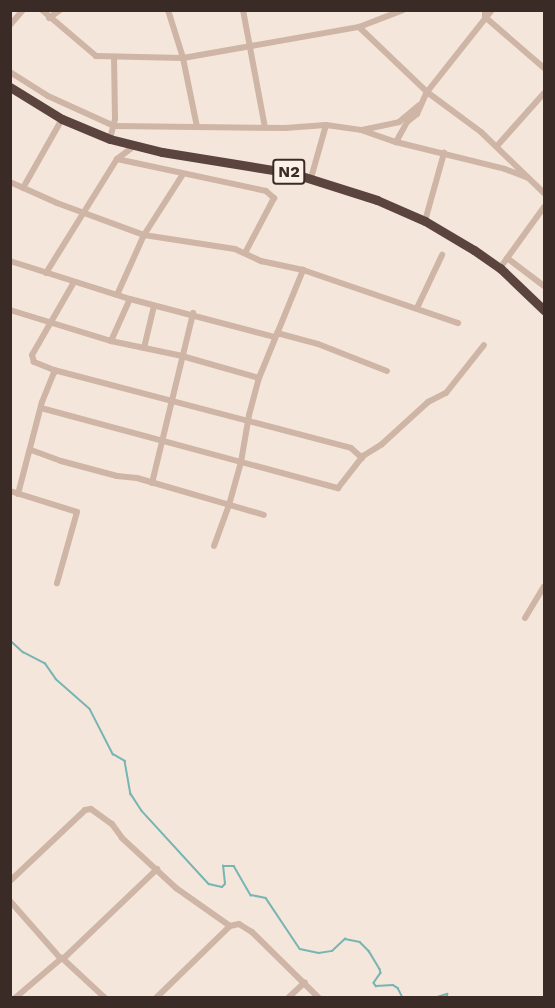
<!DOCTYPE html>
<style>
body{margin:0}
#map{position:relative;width:555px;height:1008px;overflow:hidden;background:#f5e6db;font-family:"Work Sans",sans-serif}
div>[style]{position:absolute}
.stream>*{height:1.5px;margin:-0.75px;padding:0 0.75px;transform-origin:0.75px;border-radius:0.75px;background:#77b5b3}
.minor>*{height:6px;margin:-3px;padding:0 3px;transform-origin:3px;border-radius:3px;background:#ceb5a5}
.highway>*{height:9px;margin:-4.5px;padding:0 4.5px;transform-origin:4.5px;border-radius:4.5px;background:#5b443d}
span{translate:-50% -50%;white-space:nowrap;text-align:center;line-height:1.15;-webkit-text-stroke:6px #fcf1e8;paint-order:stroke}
.shield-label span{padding:2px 4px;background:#fcf1e8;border:2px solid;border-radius:4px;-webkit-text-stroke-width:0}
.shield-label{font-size:16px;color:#3a2b27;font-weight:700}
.frame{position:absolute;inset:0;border:12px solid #3a2b27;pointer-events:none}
</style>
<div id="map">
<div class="stream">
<i style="left:10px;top:640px;width:18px;rotate:43deg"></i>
<i style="left:23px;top:652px;width:25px;rotate:27deg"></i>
<i style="left:45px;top:663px;width:19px;rotate:55deg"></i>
<i style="left:56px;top:679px;width:45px;rotate:41.4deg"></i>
<i style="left:90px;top:709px;width:51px;rotate:62.9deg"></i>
<i style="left:113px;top:754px;width:14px;rotate:30deg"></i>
<i style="left:125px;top:761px;width:34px;rotate:80deg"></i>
<i style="left:131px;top:794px;width:20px;rotate:57deg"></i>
<i style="left:142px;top:811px;width:99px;rotate:47.5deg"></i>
<i style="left:209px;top:884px;width:13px;rotate:13deg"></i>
<i style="left:222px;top:887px;width:4px;rotate:-45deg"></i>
<i style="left:225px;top:884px;width:18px;rotate:-96deg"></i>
<i style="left:223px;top:866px;width:11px"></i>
<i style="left:234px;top:866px;width:34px;rotate:60deg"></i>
<i style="left:251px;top:895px;width:15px;rotate:11deg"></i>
<i style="left:266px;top:898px;width:61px;rotate:56.3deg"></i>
<i style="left:300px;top:949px;width:19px;rotate:12deg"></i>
<i style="left:319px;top:953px;width:13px;rotate:-9deg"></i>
<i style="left:332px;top:951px;width:18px;rotate:-43deg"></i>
<i style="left:345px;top:939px;width:15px;rotate:11deg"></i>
<i style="left:360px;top:942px;width:13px;rotate:45deg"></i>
<i style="left:369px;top:951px;width:21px;rotate:59deg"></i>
<i style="left:380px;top:969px;width:4px;rotate:76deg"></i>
<i style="left:381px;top:973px;width:12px;rotate:125deg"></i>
<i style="left:374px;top:983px;width:4px;rotate:56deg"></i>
<i style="left:376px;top:986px;width:17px;rotate:-3deg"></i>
<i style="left:393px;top:985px;width:6px;rotate:31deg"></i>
<i style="left:398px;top:988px;width:11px;rotate:63deg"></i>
<i style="left:434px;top:998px;width:14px;rotate:-17deg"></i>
<i style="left:447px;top:994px;width:4px;rotate:76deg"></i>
</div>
<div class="minor">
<i style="left:42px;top:10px;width:71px;rotate:40.4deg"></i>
<i style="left:96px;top:56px;width:87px;rotate:1.3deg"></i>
<i style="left:183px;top:58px;width:179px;rotate:-10deg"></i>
<i style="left:359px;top:27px;width:47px;rotate:-21.1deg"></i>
<i style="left:168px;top:10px;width:50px;rotate:72.6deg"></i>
<i style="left:183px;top:58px;width:70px;rotate:78.5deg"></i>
<i style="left:243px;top:10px;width:119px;rotate:79.4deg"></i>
<i style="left:485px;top:10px;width:7px;rotate:90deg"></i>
<i style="left:485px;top:17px;width:78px;rotate:40.8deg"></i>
<i style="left:49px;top:18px;width:14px;rotate:-36deg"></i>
<i style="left:10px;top:25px;width:20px;rotate:-49deg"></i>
<i style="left:359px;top:27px;width:94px;rotate:43.7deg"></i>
<i style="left:427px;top:92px;width:67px;rotate:36.5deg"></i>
<i style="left:481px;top:132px;width:88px;rotate:44.1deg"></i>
<i style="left:10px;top:72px;width:45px;rotate:32.3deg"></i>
<i style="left:48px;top:96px;width:72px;rotate:24.4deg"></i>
<i style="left:114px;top:126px;width:171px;rotate:0.7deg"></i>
<i style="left:285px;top:128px;width:41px;rotate:-4.2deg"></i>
<i style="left:326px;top:125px;width:35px;rotate:8deg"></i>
<i style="left:361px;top:130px;width:37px;rotate:19deg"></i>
<i style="left:396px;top:142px;width:112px;rotate:13.9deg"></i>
<i style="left:505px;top:169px;width:25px;rotate:21deg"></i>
<i style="left:362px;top:130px;width:38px;rotate:-12deg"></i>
<i style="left:399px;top:122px;width:26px;rotate:-40deg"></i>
<i style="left:110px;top:139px;width:21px;rotate:-76deg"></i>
<i style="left:115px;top:119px;width:61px;rotate:-90.9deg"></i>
<i style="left:396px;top:142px;width:23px;rotate:-61deg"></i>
<i style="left:407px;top:122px;width:13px;rotate:-39deg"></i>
<i style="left:417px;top:114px;width:24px;rotate:-66deg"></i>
<i style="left:427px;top:92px;width:105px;rotate:-51.6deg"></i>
<i style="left:497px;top:146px;width:71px;rotate:-48.4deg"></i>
<i style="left:117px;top:159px;width:152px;rotate:12.1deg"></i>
<i style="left:266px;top:191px;width:11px;rotate:41deg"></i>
<i style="left:274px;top:198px;width:62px;rotate:117.8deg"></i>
<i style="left:311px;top:178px;width:55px;rotate:-74.2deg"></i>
<i style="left:10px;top:182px;width:51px;rotate:24.1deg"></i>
<i style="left:57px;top:203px;width:93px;rotate:20.2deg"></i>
<i style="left:144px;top:235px;width:92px;rotate:8.7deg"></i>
<i style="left:235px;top:249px;width:29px;rotate:25deg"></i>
<i style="left:261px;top:261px;width:43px;rotate:12.1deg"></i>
<i style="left:303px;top:270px;width:164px;rotate:18.9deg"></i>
<i style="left:23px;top:188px;width:79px;rotate:-60.5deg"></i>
<i style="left:425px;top:221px;width:71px;rotate:-74.4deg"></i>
<i style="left:507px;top:258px;width:46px;rotate:37.1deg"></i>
<i style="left:10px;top:261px;width:126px;rotate:17.6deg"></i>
<i style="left:130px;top:299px;width:150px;rotate:14.7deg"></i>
<i style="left:500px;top:268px;width:75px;rotate:-54.2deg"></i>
<i style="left:46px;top:273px;width:134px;rotate:-58.1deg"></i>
<i style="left:117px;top:159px;width:21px;rotate:-37deg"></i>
<i style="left:117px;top:295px;width:66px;rotate:-65.8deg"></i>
<i style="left:144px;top:235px;width:72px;rotate:-57.4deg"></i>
<i style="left:417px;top:308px;width:59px;rotate:-64.7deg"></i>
<i style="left:10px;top:310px;width:106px;rotate:17.1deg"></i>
<i style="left:111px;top:341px;width:73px;rotate:11.9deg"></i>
<i style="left:182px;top:356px;width:80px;rotate:15.9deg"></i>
<i style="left:277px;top:333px;width:42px;rotate:15deg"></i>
<i style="left:318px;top:344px;width:74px;rotate:21.4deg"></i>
<i style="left:111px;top:341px;width:46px;rotate:-65.7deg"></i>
<i style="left:144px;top:348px;width:43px;rotate:-76.6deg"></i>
<i style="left:54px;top:370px;width:307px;rotate:14.7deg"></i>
<i style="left:351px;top:448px;width:15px;rotate:42deg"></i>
<i style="left:41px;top:408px;width:308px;rotate:15.1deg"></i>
<i style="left:338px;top:488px;width:41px;rotate:-52deg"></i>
<i style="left:363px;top:456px;width:22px;rotate:-32deg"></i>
<i style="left:382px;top:444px;width:62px;rotate:-42.4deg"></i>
<i style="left:428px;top:402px;width:20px;rotate:-27deg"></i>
<i style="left:446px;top:393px;width:61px;rotate:-51.6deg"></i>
<i style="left:31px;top:450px;width:32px;rotate:20deg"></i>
<i style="left:61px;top:461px;width:58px;rotate:15deg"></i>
<i style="left:117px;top:476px;width:20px;rotate:6deg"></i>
<i style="left:137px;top:478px;width:132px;rotate:16.2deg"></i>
<i style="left:152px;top:483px;width:175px;rotate:-76.4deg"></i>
<i style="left:10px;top:491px;width:70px;rotate:17.4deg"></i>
<i style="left:77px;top:512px;width:74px;rotate:105.7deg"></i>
<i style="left:18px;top:494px;width:95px;rotate:-75.4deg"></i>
<i style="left:42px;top:402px;width:31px;rotate:-68deg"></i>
<i style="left:54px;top:373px;width:3px;rotate:-90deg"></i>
<i style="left:54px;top:370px;width:22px;rotate:-158deg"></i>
<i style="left:34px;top:362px;width:7px;rotate:-106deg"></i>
<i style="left:32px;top:355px;width:84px;rotate:-60.1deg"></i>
<i style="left:214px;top:546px;width:44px;rotate:-69.9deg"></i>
<i style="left:229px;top:505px;width:45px;rotate:-74.4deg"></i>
<i style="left:241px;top:462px;width:48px;rotate:-80.3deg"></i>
<i style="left:249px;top:415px;width:38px;rotate:-75deg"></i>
<i style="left:259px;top:378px;width:117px;rotate:-67.8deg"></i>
<i style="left:525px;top:618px;width:37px;rotate:-59deg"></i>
<i style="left:10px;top:881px;width:103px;rotate:-43.4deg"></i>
<i style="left:85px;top:810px;width:6px;rotate:-9deg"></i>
<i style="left:91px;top:809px;width:26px;rotate:36deg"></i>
<i style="left:112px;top:824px;width:17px;rotate:54deg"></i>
<i style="left:122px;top:838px;width:74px;rotate:42.8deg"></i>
<i style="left:176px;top:888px;width:66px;rotate:35.1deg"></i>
<i style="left:10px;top:901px;width:76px;rotate:48.7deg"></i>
<i style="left:64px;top:958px;width:129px;rotate:-43.7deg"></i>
<i style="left:15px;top:998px;width:62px;rotate:-40.4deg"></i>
<i style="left:62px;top:958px;width:59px;rotate:42.9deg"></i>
<i style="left:156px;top:998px;width:103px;rotate:-44.2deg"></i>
<i style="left:230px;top:926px;width:9px;rotate:-13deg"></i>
<i style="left:239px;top:924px;width:15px;rotate:32deg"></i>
<i style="left:252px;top:932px;width:94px;rotate:44.6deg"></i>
<i style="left:288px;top:998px;width:23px;rotate:-43deg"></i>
</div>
<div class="highway">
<i style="left:10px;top:87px;width:61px;rotate:31.6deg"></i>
<i style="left:62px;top:119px;width:52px;rotate:22.6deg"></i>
<i style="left:110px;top:139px;width:54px;rotate:14deg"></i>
<i style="left:162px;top:152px;width:132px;rotate:9.2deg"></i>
<i style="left:292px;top:173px;width:89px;rotate:17.6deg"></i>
<i style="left:377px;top:200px;width:52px;rotate:23.6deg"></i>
<i style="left:425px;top:221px;width:57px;rotate:30.6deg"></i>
<i style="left:474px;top:250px;width:32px;rotate:35deg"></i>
<i style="left:500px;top:268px;width:61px;rotate:43.7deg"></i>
</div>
<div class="shield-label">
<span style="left:289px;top:172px">N2</span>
</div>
<div class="frame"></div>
</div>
